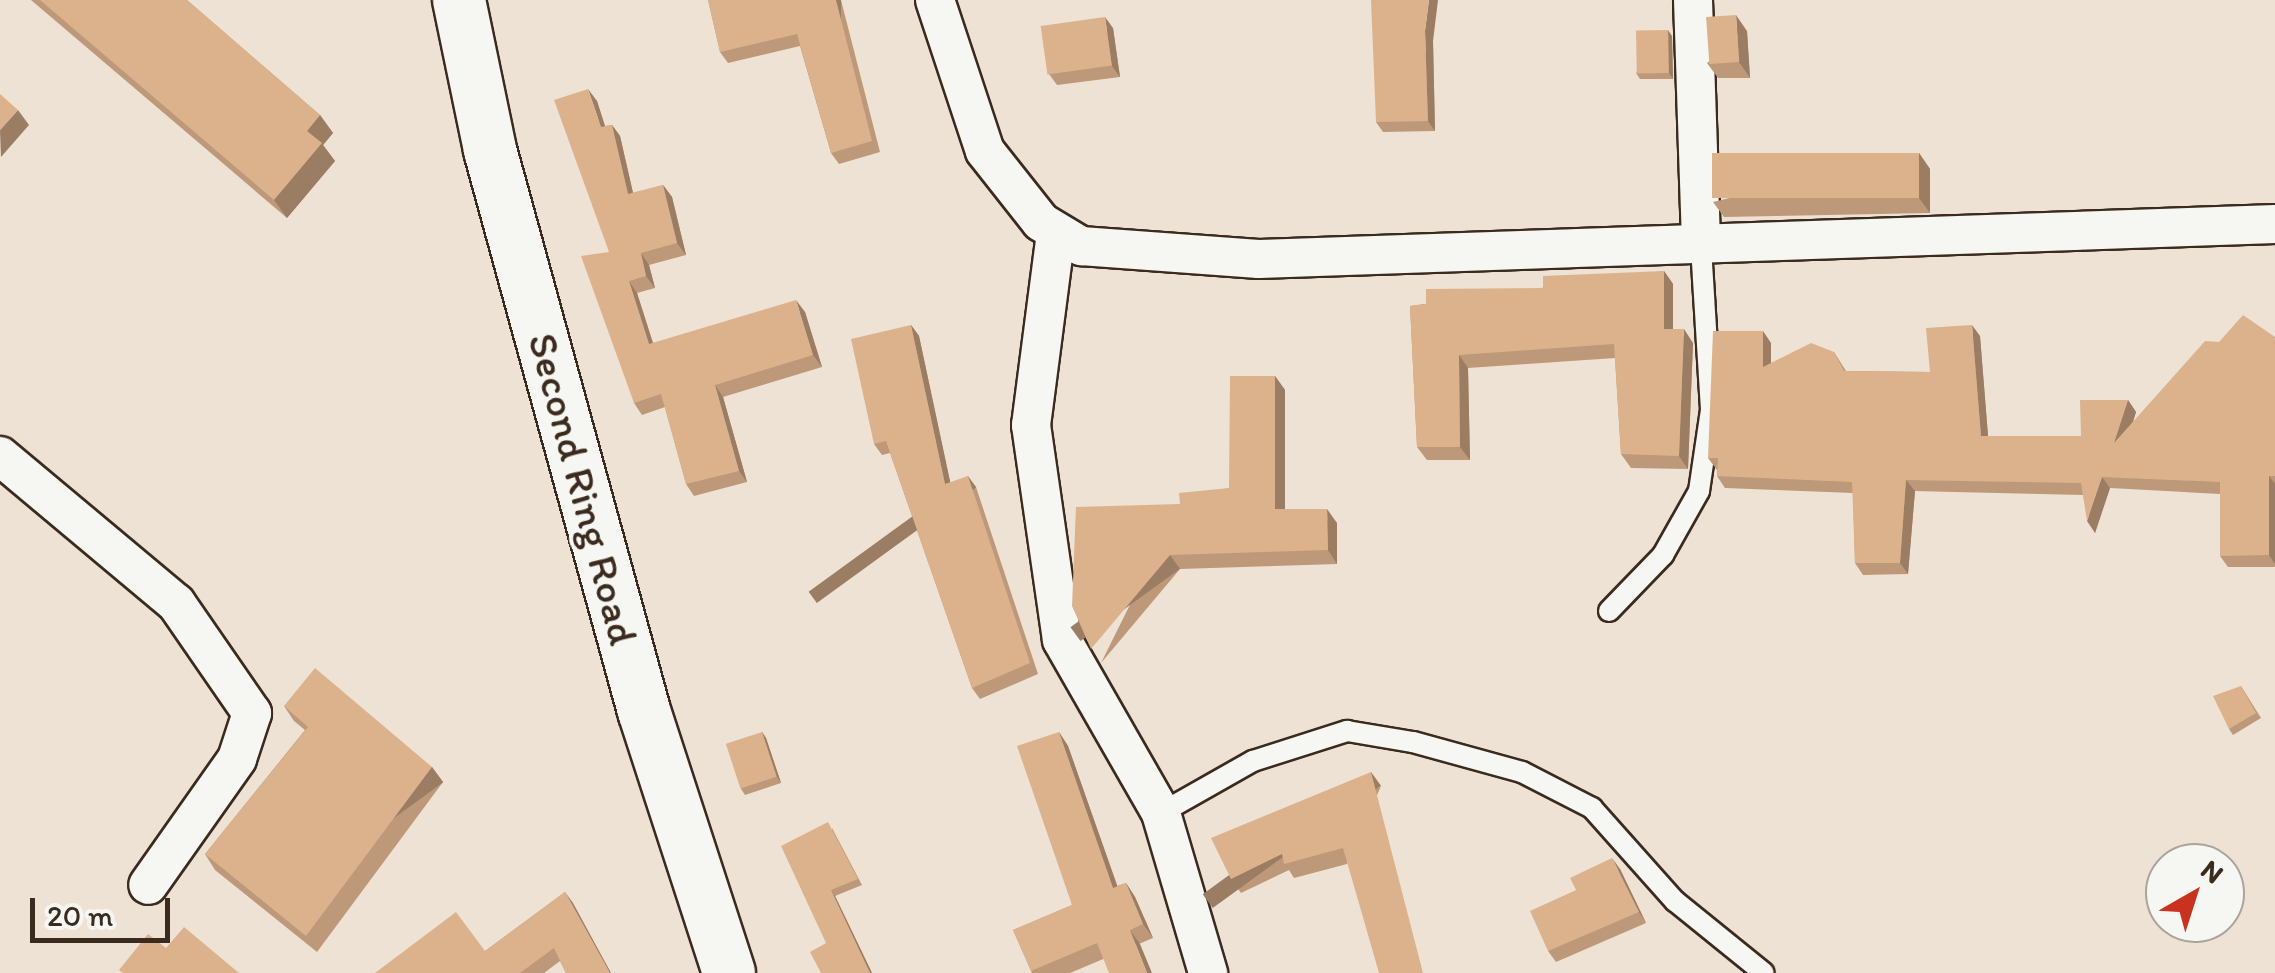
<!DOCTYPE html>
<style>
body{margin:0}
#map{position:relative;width:2275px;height:973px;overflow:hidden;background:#eee2d4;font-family:Itim,sans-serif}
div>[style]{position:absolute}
.roads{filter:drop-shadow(2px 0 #3b2a1e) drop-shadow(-2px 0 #3b2a1e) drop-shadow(0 2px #3b2a1e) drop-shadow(0 -2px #3b2a1e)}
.service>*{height:20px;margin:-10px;padding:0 10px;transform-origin:10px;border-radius:10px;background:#f6f6f2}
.minor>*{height:38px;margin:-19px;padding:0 19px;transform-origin:19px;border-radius:19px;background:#f6f6f2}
.secondary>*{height:52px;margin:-26px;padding:0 26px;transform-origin:26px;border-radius:26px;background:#f6f6f2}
.wall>*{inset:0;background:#bd9979}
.shaded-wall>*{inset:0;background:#9a7d63;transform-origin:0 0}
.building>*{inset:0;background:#dcb28d;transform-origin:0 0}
span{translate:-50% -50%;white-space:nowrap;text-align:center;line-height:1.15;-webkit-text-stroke:8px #f6f6f2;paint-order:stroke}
.street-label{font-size:42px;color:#3b2a1e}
.north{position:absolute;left:2145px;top:843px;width:100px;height:100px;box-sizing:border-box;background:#f6f6f2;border:2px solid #aba49d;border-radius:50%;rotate:39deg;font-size:28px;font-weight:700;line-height:40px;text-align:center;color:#3b2a1e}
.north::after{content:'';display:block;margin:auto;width:35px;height:45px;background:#c8321e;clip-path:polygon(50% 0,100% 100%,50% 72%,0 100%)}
.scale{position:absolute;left:30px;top:898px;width:140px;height:45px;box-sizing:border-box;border:5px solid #3b2a1e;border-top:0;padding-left:12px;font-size:30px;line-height:35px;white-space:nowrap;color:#3b2a1e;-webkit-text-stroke:8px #f6f6f2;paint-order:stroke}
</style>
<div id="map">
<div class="roads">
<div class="service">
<i style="left:1609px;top:611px;width:78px;rotate:-46deg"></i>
<i style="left:1663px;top:555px;width:73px;rotate:-60.6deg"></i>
<i style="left:1699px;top:491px;width:82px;rotate:-81.6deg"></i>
<i style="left:1711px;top:410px;width:165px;rotate:-93.5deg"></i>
<i style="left:1161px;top:813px;width:106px;rotate:-29.5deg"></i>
<i style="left:1253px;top:761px;width:99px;rotate:-17.7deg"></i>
<i style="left:1347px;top:731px;width:67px;rotate:9.5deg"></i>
<i style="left:1413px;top:742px;width:113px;rotate:15.4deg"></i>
<i style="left:1522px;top:772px;width:79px;rotate:27.2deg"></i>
<i style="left:1592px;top:808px;width:125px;rotate:48.3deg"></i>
<i style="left:1675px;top:901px;width:114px;rotate:39deg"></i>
</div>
<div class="minor">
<i style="left:935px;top:0;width:159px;rotate:71.7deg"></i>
<i style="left:985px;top:151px;width:90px;rotate:51.7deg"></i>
<i style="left:1041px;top:222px;width:47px;rotate:31deg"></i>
<i style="left:1081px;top:246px;width:178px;rotate:4.2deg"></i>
<i style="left:1259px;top:259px;width:1017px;rotate:-1.97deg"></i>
<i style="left:1693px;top:0;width:245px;rotate:88.1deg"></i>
<i style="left:1056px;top:233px;width:194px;rotate:97.4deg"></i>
<i style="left:1031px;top:425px;width:217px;rotate:81.8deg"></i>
<i style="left:1062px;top:640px;width:199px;rotate:60.2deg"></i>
<i style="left:1161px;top:813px;width:167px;rotate:73.6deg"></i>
<i style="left:0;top:456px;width:229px;rotate:39.9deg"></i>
<i style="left:176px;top:603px;width:134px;rotate:55.4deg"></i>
<i style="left:252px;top:713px;width:48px;rotate:108.1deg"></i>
<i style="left:237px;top:759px;width:154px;rotate:125.2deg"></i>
</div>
<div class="secondary">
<i style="left:459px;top:0;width:153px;rotate:78.3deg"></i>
<i style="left:490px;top:150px;width:582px;rotate:74.65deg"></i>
<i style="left:644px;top:711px;width:275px;rotate:72deg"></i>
</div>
</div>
<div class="wall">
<i style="clip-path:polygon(31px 0,187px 0,320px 115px,333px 133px,323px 145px,335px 161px,287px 218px)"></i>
<i style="clip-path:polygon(708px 0,841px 0,880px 152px,839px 164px,831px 153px,800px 46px,728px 63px,720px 52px)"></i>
<i style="clip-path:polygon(1113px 28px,1120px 77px,1057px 85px,1049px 74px)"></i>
<i style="clip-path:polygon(1747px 31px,1750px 78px,1718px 78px,1707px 63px)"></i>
<i style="clip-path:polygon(1672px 36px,1673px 79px,1640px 79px,1636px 73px)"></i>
<i style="clip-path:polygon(1433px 41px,1435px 131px,1383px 132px,1376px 122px)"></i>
<i style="clip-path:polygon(597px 101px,605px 126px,612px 125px,620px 136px,633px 193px,663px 185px,672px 197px,686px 255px,649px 265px,655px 288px,637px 293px,653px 343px,805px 312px,822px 367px,723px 397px,747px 482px,694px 496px,686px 484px,665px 407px,642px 415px,634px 403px,609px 252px)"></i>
<i style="clip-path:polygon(1919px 153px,1930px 169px,1930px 213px,1724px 217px,1713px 202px)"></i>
<i style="clip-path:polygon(1664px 271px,1673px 284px,1673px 329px,1693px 343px,1688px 469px,1631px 468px,1621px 454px,1615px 358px,1468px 368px,1470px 460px,1427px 460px,1417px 447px,1410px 306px)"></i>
<i style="clip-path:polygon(911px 325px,919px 336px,950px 482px,976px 487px,1038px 674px,980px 699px,972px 688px,890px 453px,882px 455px,874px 444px)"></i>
<i style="clip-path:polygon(1980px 336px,1988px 436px,2081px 436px,2128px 400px,2136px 412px,2133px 422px,2219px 342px,2275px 337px,2275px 567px,2228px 567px,2220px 556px,2220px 494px,2110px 488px,2095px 533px,2083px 495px,1915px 491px,1908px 574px,1863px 575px,1855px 563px,1853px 493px,1725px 488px,1717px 476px,1717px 470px,1708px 458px,1771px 343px,1771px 363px,1834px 352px,1846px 371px,1930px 372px)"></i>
<i style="clip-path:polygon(1275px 376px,1285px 390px,1285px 509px,1337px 523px,1337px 564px,1180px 569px,1101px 663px,1180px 504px,1229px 488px)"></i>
<i style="clip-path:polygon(2241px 686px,2261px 718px,2233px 735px,2229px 729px)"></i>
<i style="clip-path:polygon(284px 706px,432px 767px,443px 782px,317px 952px,215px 870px,205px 854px,305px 730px,294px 721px)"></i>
<i style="clip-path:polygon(762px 732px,766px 738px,781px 783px,745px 795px,741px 789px)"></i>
<i style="clip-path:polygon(1059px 732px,1068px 746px,1117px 886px,1126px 883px,1135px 897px,1153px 938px,1070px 973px,1032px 973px,1013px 930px,1072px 905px)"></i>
<i style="clip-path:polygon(1381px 786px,1347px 864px,1294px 878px,1289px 870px,1241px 893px,1231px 879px)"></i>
<i style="clip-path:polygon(832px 828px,862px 885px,835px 896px,872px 973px,826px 943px)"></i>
<i style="clip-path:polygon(1620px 869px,1646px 923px,1556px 962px,1548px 951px)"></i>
<i style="clip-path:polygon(565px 892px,611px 973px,566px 973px,560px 961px,544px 973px,375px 973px,485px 951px)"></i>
</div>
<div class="shaded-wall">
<i style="left:836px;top:0;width:5px;height:146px"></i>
<i style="clip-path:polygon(1429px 0,1438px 0,1433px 41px,1435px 131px,1428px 121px,1425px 31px)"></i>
<i style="clip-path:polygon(1736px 15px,1747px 31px,1750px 78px,1739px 62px)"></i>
<i style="clip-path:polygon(1105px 17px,1113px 28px,1120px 77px,1112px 66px)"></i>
<i style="clip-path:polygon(1668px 30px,1672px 36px,1673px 79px,1669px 73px)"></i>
<i style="clip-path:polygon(588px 89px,597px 101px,609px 139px,601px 127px)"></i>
<i style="clip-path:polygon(18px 110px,29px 125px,1px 157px,0 130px)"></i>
<i style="clip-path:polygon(320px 115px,333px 133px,323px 145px,335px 161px,287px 218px,274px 200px,307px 131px)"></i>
<i style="clip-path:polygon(612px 125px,620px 136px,636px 206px,628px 194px)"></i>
<i style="clip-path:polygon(1919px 153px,1930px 169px,1930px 213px,1919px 198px)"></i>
<i style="clip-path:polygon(663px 185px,672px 197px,686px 255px,677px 243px)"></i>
<i style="clip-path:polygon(641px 253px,649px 265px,655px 288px,646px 276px)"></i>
<i style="clip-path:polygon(1664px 271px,1673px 284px,1673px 343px,1664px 329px)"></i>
<i style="clip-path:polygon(629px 281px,637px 293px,657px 356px,649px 344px)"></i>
<i style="clip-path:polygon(796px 300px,805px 312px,822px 367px,813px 355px)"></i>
<i style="clip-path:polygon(911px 325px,919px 336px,953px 495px,945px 484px)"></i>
<i style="clip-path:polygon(1972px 325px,1980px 336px,1989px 448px,1981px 436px)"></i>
<i style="clip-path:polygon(1684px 329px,1693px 343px,1688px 469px,1679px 456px)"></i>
<i style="clip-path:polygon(1763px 331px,1771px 343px,1771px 379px,1763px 367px)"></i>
<i style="clip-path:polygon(1459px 355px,1468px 368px,1470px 460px,1460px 447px)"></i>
<i style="clip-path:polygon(1275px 376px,1285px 390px,1285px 523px,1275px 509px)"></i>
<i style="clip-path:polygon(715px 385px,723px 397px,747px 482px,739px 471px)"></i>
<i style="clip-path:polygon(2128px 400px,2136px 412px,2122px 455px,2114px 443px)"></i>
<i style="left:968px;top:476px;width:14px;height:197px;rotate:54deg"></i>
<i style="clip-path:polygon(2269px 476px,2275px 484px,2275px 564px,2269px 555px)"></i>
<i style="clip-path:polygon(2102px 477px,2110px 488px,2095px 533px,2087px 521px)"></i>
<i style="clip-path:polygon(1906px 480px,1915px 491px,1908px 574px,1900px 563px)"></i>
<i style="clip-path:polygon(1327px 509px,1337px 523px,1337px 564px,1328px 550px)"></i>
<i style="left:1170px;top:555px;width:17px;height:123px;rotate:54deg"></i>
<i style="clip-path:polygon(762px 732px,766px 738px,781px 783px,777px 777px)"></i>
<i style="clip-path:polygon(1059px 732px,1068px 746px,1123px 902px,1113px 888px)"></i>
<i style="left:432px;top:767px;width:19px;height:211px;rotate:54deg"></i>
<i style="left:1371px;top:772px;width:17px;height:208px;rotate:54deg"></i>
<i style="clip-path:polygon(1612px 858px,1620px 869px,1646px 923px,1639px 912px)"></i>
<i style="clip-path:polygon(1126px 883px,1135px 897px,1153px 938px,1143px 924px)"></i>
<i style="clip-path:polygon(831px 890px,835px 896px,872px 973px,870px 973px)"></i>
<i style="clip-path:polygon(565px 892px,573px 903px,611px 973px,610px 973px)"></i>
<i style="clip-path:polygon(1130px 930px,1140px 944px,1152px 973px,1147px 973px)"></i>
</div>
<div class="building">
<i style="clip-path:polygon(40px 0,187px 0,320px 115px,307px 131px,322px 143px,274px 200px)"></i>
<i style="clip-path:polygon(708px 0,836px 0,872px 141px,831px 153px,797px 34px,720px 52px)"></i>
<i style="clip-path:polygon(1371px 0,1429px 0,1425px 31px,1428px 121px,1376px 122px)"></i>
<i style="left:1736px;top:15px;width:47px;height:30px;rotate:86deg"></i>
<i style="left:1105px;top:17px;width:49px;height:65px;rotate:82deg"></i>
<i style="left:1668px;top:30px;width:43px;height:32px;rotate:89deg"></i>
<i style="clip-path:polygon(588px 89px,601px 127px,612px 125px,628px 194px,663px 185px,677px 243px,641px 253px,646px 276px,629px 281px,649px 344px,796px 300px,813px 355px,715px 385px,739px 471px,686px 484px,661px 394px,634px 403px,581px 256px,609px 252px,554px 100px)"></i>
<i style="clip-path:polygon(0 94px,18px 110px,0 130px)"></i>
<i style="left:1919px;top:153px;width:45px;height:207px;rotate:90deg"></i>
<i style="clip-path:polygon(1664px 271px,1664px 329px,1684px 329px,1679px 456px,1621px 454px,1614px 344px,1459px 355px,1460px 447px,1417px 447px,1410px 306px,1426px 304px,1426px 289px,1543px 288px,1543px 276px)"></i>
<i style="clip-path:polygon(2243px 315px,2275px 337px,2275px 476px,2269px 476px,2269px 555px,2220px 556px,2220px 482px,2102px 477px,2087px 521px,2081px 483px,1906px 480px,1900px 563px,1855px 563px,1852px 482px,1717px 476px,1718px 458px,1708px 458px,1713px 331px,1763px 331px,1763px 367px,1811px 343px,1834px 352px,1844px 371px,1930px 372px,1926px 328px,1972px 325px,1981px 436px,2081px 436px,2080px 400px,2128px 400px,2114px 443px,2205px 341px,2219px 342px)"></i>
<i style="clip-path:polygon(911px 325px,945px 484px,968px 476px,1030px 663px,972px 688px,886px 441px,874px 444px,851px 339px)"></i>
<i style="clip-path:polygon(1230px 376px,1275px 376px,1275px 509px,1327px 509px,1328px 550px,1170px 555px,1091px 649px,1072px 606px,1076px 507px,1180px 504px,1179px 493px,1229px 488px)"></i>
<i style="clip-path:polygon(315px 668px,432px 767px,306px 936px,205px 854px,308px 727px,284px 706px)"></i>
<i style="clip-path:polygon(2241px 686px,2256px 713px,2229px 729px,2213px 696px)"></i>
<i style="left:762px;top:732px;width:47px;height:38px;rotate:72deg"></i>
<i style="clip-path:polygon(1059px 732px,1113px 888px,1126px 883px,1143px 924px,1130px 930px,1147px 973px,1109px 973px,1097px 943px,1031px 971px,1013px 930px,1072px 905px,1017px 746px)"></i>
<i style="clip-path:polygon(1371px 772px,1423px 973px,1379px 973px,1343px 848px,1284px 864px,1282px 854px,1231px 879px,1211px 838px)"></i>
<i style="clip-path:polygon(828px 822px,858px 879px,831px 890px,870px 973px,821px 973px,810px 952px,826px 943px,781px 846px)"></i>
<i style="clip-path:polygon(1612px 858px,1639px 912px,1548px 951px,1530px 911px,1576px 890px,1570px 878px)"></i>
<i style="clip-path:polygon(565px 892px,610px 973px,566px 973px,554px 948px,520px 973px,375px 973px,456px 912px,485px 951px)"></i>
<i style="clip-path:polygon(184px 927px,239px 973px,123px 973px,119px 970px,148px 934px,166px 948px)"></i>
</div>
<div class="street-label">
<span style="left:583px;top:489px;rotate:75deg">Second Ring Road</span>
</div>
<div class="north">N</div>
<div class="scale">20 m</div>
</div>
